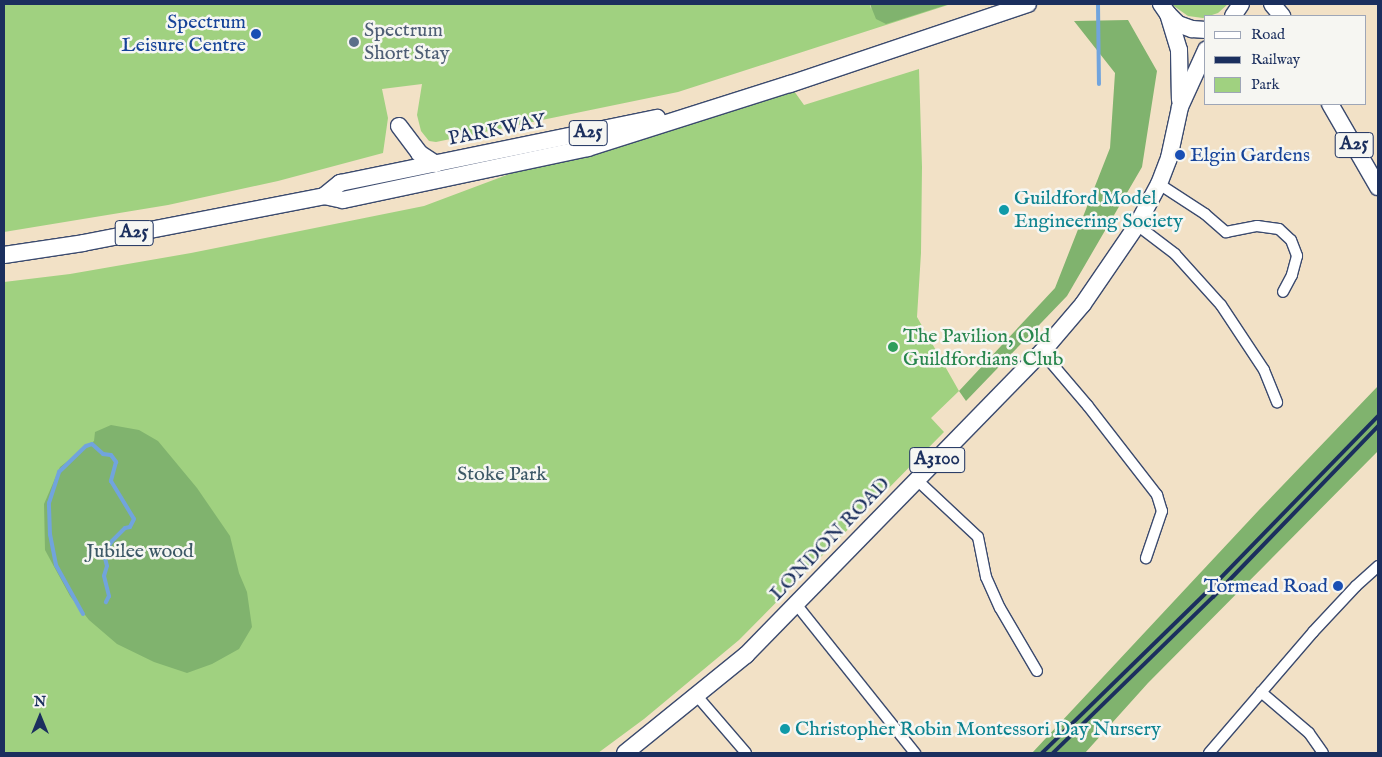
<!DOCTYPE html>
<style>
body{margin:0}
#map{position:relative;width:1382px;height:757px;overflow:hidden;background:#f2e1c6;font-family:"IM FELL English",serif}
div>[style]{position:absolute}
.green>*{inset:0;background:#a0d180}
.forest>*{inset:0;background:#80b36e}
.stream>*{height:4px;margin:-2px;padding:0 2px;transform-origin:2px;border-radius:2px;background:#71a4dd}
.roads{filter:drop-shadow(1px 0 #3b4a6e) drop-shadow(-1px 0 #3b4a6e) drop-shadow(0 1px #3b4a6e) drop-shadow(0 -1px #3b4a6e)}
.street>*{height:10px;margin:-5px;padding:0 5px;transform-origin:5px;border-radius:5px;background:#fff}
.primary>*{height:16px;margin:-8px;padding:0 8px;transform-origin:8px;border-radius:8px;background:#fff}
.rail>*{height:4px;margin:-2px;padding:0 2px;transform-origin:2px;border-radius:2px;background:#1b2f5e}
.dots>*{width:14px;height:14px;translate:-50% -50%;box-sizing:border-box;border:2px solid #f6f6f2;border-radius:50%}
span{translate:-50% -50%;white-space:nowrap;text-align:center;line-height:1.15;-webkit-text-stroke:5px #f6f6f2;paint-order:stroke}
.shield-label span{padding:1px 4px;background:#f6f6f2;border:1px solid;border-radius:4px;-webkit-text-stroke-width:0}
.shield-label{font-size:19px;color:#1b2f5e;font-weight:700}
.transit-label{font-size:20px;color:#164399}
.right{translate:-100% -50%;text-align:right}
.left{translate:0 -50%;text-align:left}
.service-label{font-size:20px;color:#4e5e75}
.street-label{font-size:20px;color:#1b2f5e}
.culture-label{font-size:20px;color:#0d838f}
.leisure-label{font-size:20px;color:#27864d}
.park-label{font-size:20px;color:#3c5866}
.frame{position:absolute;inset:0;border:5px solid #1b2f5e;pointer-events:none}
.legend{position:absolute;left:1204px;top:15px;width:162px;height:90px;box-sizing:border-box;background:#f6f6f2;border:1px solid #9ea6b7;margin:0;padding:6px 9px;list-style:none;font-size:15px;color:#1b2f5e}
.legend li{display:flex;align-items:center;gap:10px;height:25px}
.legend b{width:25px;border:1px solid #9ea6b7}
.north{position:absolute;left:15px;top:692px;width:50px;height:50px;-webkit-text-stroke:4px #f6f6f2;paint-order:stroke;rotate:0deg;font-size:14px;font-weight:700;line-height:20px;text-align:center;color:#1b2f5e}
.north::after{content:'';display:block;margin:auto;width:18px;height:22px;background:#1b2f5e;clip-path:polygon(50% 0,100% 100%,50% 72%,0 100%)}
</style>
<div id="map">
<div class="green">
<i style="clip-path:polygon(4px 4px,870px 4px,871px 9px,872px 4px,951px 4px,678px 92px,436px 142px,429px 141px,421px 131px,417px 115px,422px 84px,382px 89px,388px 118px,383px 153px,278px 181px,168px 205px,4px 232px)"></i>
<i style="clip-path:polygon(1171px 4px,1228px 4px,1218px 13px,1203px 18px,1188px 16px)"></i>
<i style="clip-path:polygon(919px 69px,922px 167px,921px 253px,917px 317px,959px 391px,931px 418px,944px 432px,739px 640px,644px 719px,598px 753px,4px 753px,4px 282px,70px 274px,191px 253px,424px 206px,536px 164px,794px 91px,804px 105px)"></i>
</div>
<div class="forest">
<i style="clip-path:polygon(870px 4px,949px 4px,886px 24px,876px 19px)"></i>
<i style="clip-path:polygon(1128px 20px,1157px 71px,1142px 167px,1067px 296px,966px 401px,959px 391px,1055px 288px,1110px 148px,1115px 73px,1074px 21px)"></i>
<i style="clip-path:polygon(1378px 386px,1378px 451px,1148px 683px,1085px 753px,1032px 753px,1259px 510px)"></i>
<i style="clip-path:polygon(111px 425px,139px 430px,158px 441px,197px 488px,230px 536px,239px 573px,247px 592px,252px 627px,239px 649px,212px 664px,187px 673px,154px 662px,117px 644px,89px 620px,70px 596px,45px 550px,44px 504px,60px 467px,94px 441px,95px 432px)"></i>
</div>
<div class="stream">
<i style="left:1098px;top:4px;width:80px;rotate:89.3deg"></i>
<i style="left:83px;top:614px;width:56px;rotate:-118.9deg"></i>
<i style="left:56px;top:565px;width:31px;rotate:-101deg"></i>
<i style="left:50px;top:535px;width:32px;rotate:-92deg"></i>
<i style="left:49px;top:503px;width:33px;rotate:-72deg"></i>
<i style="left:59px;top:472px;width:37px;rotate:-44deg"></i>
<i style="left:86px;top:446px;width:6px;rotate:-18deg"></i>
<i style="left:92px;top:444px;width:15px;rotate:42deg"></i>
<i style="left:103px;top:454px;width:8px;rotate:7deg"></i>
<i style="left:111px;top:455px;width:9px;rotate:54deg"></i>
<i style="left:116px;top:462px;width:20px;rotate:105deg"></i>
<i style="left:111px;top:481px;width:44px;rotate:58.8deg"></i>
<i style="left:134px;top:519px;width:9px;rotate:117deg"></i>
<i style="left:130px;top:527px;width:5px;rotate:169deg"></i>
<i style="left:125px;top:528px;width:18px;rotate:135deg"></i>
<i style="left:112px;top:541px;width:15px;rotate:122deg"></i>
<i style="left:104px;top:554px;width:12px;rotate:76deg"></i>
<i style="left:107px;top:566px;width:10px;rotate:107deg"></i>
<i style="left:104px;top:576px;width:21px;rotate:76deg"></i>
<i style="left:109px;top:596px;width:7px;rotate:117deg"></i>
</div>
<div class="roads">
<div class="street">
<i style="left:1159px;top:184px;width:55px;rotate:33.1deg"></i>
<i style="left:1205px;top:214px;width:28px;rotate:41deg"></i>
<i style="left:1226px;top:232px;width:32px;rotate:-11deg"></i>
<i style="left:1257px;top:226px;width:22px;rotate:8deg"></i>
<i style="left:1279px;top:229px;width:16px;rotate:43deg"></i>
<i style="left:1291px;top:240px;width:17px;rotate:69deg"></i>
<i style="left:1297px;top:256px;width:20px;rotate:105deg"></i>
<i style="left:1292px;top:275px;width:19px;rotate:118deg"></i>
<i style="left:1137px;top:225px;width:48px;rotate:37.3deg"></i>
<i style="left:1175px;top:254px;width:69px;rotate:48deg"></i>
<i style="left:1221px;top:305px;width:78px;rotate:56.5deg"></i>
<i style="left:1264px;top:370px;width:35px;rotate:68deg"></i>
<i style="left:1042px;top:352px;width:71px;rotate:49.6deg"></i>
<i style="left:1088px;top:406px;width:113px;rotate:52.2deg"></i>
<i style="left:1157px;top:495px;width:17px;rotate:73deg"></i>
<i style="left:1162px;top:511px;width:50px;rotate:108.8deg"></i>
<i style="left:917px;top:480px;width:83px;rotate:43.1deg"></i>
<i style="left:978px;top:537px;width:41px;rotate:78.7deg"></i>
<i style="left:986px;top:577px;width:34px;rotate:66deg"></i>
<i style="left:1000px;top:608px;width:73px;rotate:59.6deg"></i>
<i style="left:796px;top:604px;width:191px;rotate:51.4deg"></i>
<i style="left:1261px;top:692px;width:63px;rotate:40.5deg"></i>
<i style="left:1309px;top:733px;width:24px;rotate:55deg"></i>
<i style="left:697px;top:696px;width:75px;rotate:49.3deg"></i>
<i style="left:1209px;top:753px;width:160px;rotate:-49.3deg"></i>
<i style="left:1313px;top:632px;width:63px;rotate:-46.9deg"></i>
<i style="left:1356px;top:586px;width:30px;rotate:-42deg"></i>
</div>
<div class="primary">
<i style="left:1161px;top:4px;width:12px;rotate:55deg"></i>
<i style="left:1168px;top:14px;width:14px;rotate:45deg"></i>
<i style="left:1178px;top:24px;width:15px;rotate:20deg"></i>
<i style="left:1192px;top:29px;width:14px;rotate:4deg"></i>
<i style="left:1272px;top:4px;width:16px;rotate:50deg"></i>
<i style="left:1168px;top:14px;width:38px;rotate:73deg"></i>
<i style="left:1179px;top:50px;width:50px;rotate:88.9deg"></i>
<i style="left:1233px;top:16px;width:14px;rotate:-56deg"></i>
<i style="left:1330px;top:104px;width:96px;rotate:60deg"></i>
<i style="left:399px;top:126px;width:34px;rotate:53deg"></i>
<i style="left:419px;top:153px;width:20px;rotate:33deg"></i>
<i style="left:324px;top:196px;width:21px;rotate:-39deg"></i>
<i style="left:340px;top:183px;width:324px;rotate:-11.6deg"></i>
<i style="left:4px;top:255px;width:80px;rotate:-8.6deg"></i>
<i style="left:83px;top:243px;width:246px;rotate:-11deg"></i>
<i style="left:324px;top:196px;width:19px;rotate:12deg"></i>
<i style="left:343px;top:200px;width:250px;rotate:-12deg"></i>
<i style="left:588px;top:148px;width:212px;rotate:-17.6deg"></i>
<i style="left:790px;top:84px;width:251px;rotate:-18.6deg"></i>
<i style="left:625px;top:753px;width:156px;rotate:-39deg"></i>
<i style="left:746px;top:655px;width:424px;rotate:-45.7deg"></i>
<i style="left:1042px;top:352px;width:63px;rotate:-49.5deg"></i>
<i style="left:1083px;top:304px;width:96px;rotate:-55.6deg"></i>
<i style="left:1137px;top:225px;width:47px;rotate:-61.8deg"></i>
<i style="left:1159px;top:184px;width:28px;rotate:-69deg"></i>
<i style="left:1169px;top:158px;width:52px;rotate:-77.8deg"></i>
<i style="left:1180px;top:107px;width:63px;rotate:-65.5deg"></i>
</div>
</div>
<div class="rail">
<i style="left:1042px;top:753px;width:231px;rotate:-44.3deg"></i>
<i style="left:1207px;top:592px;width:245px;rotate:-45.8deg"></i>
<i style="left:1053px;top:753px;width:223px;rotate:-44.3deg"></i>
<i style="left:1213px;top:597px;width:238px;rotate:-46deg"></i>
</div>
<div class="dots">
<i style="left:256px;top:34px;background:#1a4fb4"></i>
<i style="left:354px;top:42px;background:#5c6f8a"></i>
<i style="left:1180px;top:155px;background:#1a4fb4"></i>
<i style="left:1004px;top:210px;background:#0f9aa8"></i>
<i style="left:893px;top:347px;background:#2e9e5b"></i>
<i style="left:1338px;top:586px;background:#1a4fb4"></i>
<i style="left:785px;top:729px;background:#0f9aa8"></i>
</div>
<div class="shield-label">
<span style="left:588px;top:133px">A25</span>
<span style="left:1354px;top:145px">A25</span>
<span style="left:134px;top:233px">A25</span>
<span style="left:937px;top:460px">A3100</span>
</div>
<div class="transit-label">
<span class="right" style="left:246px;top:34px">Spectrum<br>Leisure Centre</span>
<span class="left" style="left:1190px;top:155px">Elgin Gardens</span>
<span class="right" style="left:1328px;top:586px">Tormead Road</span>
</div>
<div class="service-label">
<span class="left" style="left:364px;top:42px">Spectrum<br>Short Stay</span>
</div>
<div class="street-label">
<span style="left:497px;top:130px;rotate:-11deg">PARKWAY</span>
<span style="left:830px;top:539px;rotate:-46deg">LONDON ROAD</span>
</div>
<div class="culture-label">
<span class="left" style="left:1014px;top:210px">Guildford Model<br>Engineering Society</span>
<span class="left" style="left:795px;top:729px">Christopher Robin Montessori Day Nursery</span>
</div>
<div class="leisure-label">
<span class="left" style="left:903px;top:348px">The Pavilion, Old<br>Guildfordians Club</span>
</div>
<div class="park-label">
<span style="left:502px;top:474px">Stoke Park</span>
<span style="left:140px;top:551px">Jubilee wood</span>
</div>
<div class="frame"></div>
<ul class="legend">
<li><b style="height:6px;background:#fff"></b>Road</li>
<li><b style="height:6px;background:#1b2f5e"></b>Railway</li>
<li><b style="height:14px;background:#a0d180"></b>Park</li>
</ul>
<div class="north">N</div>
</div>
